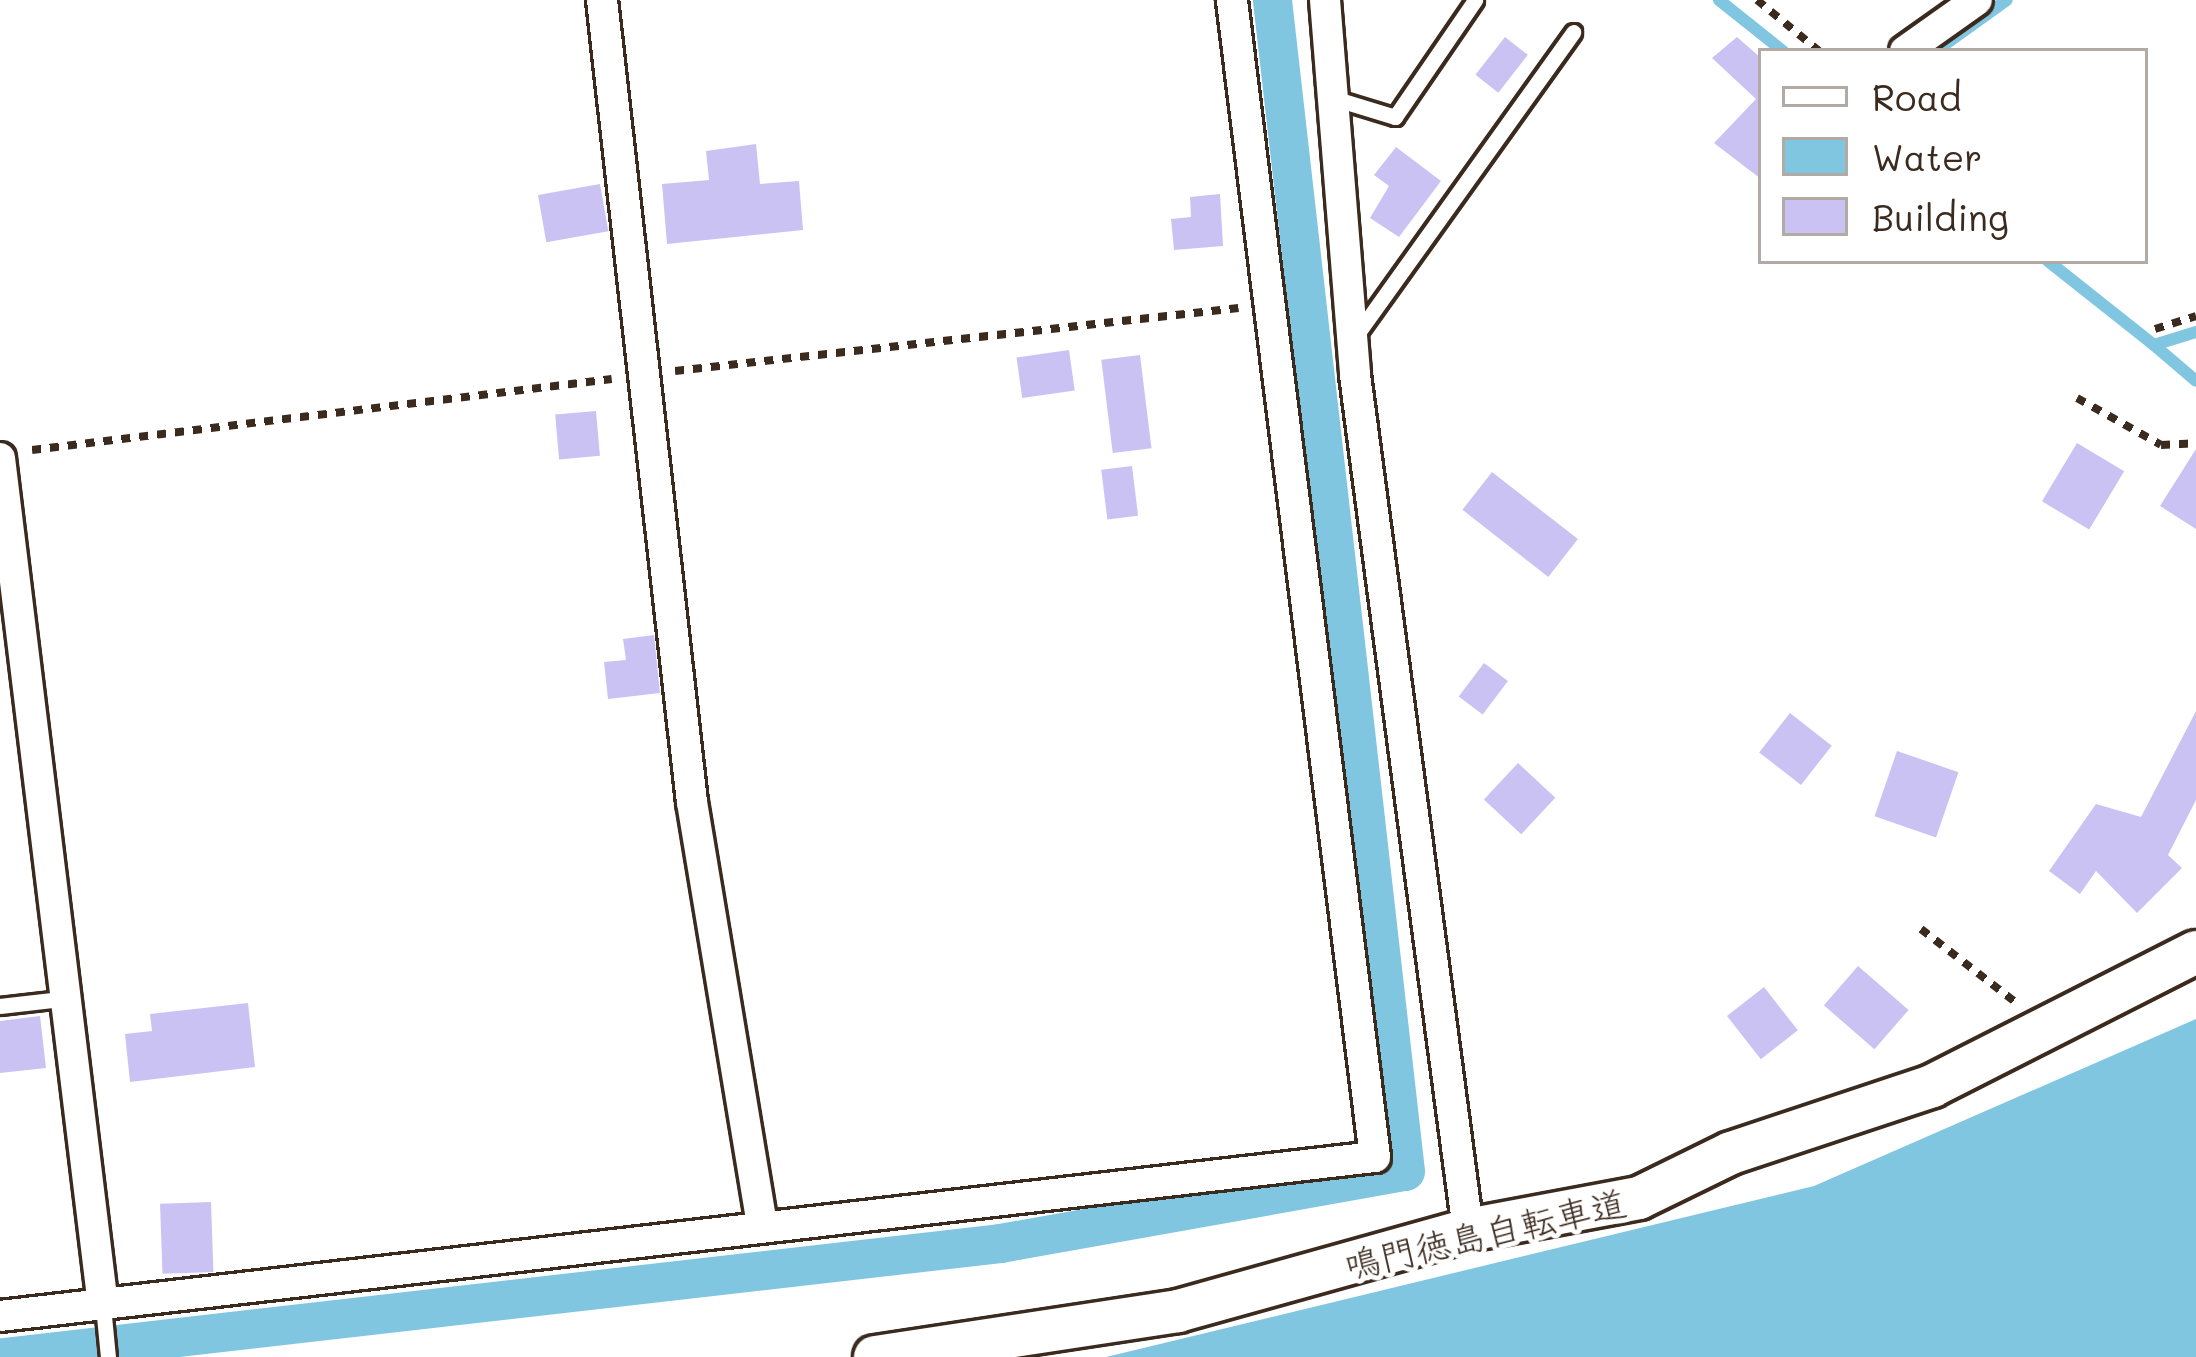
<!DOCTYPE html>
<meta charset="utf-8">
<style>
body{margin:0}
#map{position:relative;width:2196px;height:1357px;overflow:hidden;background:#fff;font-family:Mali,"Klee One",sans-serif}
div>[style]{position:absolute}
.water>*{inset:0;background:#80c6e1}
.stream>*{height:12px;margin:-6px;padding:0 6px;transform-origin:6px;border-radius:6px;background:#80c6e1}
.canal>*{height:39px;margin:-19.5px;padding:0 19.5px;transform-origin:19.5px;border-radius:19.5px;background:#80c6e1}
.building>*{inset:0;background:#cbc2f4;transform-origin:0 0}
.path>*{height:8px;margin-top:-4px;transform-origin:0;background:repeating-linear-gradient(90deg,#3b2a1e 0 9px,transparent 0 18px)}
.roads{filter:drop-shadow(3px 0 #3b2a1e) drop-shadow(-3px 0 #3b2a1e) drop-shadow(0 3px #3b2a1e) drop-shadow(0 -3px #3b2a1e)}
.service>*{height:15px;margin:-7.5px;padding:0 7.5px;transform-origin:7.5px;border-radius:7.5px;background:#fff}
.minor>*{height:30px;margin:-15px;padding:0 15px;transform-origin:15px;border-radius:15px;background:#fff}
.secondary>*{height:42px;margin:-21px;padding:0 21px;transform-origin:21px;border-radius:21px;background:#fff}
span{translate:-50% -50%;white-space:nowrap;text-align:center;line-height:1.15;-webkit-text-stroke:10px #fff;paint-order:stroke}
.street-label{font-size:36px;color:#3b2a1e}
.legend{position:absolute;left:1758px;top:48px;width:390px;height:216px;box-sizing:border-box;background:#fff;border:3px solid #b1aaa5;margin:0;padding:15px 21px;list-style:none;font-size:36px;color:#3b2a1e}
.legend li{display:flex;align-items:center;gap:24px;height:60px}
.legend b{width:60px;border:3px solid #b1aaa5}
</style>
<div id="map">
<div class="water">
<i style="clip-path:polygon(2196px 1019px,2196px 1357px,1106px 1357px,1814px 1186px)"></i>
</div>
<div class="stream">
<i style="left:1719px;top:0;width:82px;rotate:38.6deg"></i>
<i style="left:1936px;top:51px;width:87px;rotate:-35.7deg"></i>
<i style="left:2048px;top:261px;width:135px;rotate:38.4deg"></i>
<i style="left:2196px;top:332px;width:44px;rotate:162.8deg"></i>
<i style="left:2154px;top:345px;width:55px;rotate:40.6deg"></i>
</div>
<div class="canal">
<i style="left:3px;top:1357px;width:1003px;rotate:-6.52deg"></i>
<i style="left:1000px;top:1243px;width:411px;rotate:-10.1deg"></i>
<i style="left:1405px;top:1171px;width:1179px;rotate:-96.48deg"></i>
</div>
<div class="building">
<i style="left:1505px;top:37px;width:29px;height:48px;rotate:38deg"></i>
<i style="clip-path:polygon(1737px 37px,1761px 58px,1761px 179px,1714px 143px,1756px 99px,1712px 58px)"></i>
<i style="clip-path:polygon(756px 144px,760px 184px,799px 181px,803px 230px,667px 244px,662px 184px,709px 180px,706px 151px)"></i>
<i style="clip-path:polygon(1396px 147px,1441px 181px,1399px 237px,1370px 218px,1389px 186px,1374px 175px)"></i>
<i style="left:600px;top:184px;width:48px;height:63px;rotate:80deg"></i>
<i style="clip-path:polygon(1220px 194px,1223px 246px,1174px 250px,1171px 219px,1191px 217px,1190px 197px)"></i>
<i style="left:1069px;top:350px;width:41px;height:53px;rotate:82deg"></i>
<i style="left:1140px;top:355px;width:94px;height:39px;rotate:83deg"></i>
<i style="left:596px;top:411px;width:45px;height:41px;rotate:85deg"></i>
<i style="left:2077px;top:443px;width:55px;height:68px;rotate:31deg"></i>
<i style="clip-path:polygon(2196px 449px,2196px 529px,2160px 506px)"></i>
<i style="left:1132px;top:466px;width:50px;height:31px;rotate:83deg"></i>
<i style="left:1492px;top:472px;width:109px;height:48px;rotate:38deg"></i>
<i style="clip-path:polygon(654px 635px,660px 693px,608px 699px,604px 662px,626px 660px,623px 639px)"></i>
<i style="left:1484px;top:663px;width:30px;height:42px;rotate:37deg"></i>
<i style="clip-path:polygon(2196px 711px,2196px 800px,2168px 855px,2182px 868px,2137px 913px,2096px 871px,2080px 894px,2049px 871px,2096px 804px,2141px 817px)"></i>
<i style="left:1790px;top:713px;width:53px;height:50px;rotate:38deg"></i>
<i style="left:1897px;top:751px;width:65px;height:69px;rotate:19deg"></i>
<i style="left:1518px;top:763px;width:51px;height:50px;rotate:43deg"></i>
<i style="left:1858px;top:966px;width:67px;height:52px;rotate:41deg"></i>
<i style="left:1764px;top:987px;width:55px;height:47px;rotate:52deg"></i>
<i style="clip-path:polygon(248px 1003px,255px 1067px,130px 1082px,125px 1034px,152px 1031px,150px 1014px)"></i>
<i style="clip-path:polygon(40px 1016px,46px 1068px,0 1073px,0 1021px)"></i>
<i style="left:211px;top:1202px;width:70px;height:51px;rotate:88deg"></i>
</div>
<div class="path">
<i style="left:1757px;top:0;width:80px;rotate:39.4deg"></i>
<i style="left:2155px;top:329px;width:43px;rotate:-17.6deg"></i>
<i style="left:675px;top:371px;width:567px;rotate:-6.38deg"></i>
<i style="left:2077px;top:398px;width:96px;rotate:29.2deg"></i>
<i style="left:2161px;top:445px;width:35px;rotate:-3deg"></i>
<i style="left:32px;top:450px;width:584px;rotate:-6.98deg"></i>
<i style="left:1921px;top:929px;width:119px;rotate:37.8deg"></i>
</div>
<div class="roads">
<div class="service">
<i style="left:1333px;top:98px;width:65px;rotate:17deg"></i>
<i style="left:1395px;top:117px;width:142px;rotate:-55.6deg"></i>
<i style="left:1355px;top:337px;width:375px;rotate:-54.4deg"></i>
<i style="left:0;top:1006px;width:69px;rotate:-6.6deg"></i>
<i style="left:103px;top:1306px;width:51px;rotate:84.4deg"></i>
</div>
<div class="minor">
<i style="left:602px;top:0;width:807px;rotate:83.6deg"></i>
<i style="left:692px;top:802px;width:431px;rotate:80.6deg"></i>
<i style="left:1325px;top:0;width:376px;rotate:85.4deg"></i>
<i style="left:1355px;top:375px;width:862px;rotate:82.47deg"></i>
<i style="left:1905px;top:51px;width:88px;rotate:-35.3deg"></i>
<i style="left:0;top:458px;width:854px;rotate:83.07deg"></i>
<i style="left:0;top:1316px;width:1384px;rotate:-6.6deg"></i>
<i style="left:1375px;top:1157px;width:1166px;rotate:-97.05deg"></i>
</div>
<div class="secondary">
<i style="left:875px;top:1357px;width:306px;rotate:-8.6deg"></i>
<i style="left:1178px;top:1311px;width:301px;rotate:-15.6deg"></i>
<i style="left:1468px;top:1230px;width:174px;rotate:-10.6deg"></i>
<i style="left:1639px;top:1198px;width:102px;rotate:-26.1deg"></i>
<i style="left:1731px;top:1153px;width:212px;rotate:-18.4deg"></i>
<i style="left:1932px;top:1086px;width:296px;rotate:-26.9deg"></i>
</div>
</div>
<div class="street-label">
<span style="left:1485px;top:1233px;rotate:-13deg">鳴門徳島自転車道</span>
</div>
<ul class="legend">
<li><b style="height:15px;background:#fff"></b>Road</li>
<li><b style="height:33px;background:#80c6e1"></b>Water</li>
<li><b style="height:33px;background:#cbc2f4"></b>Building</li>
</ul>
</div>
